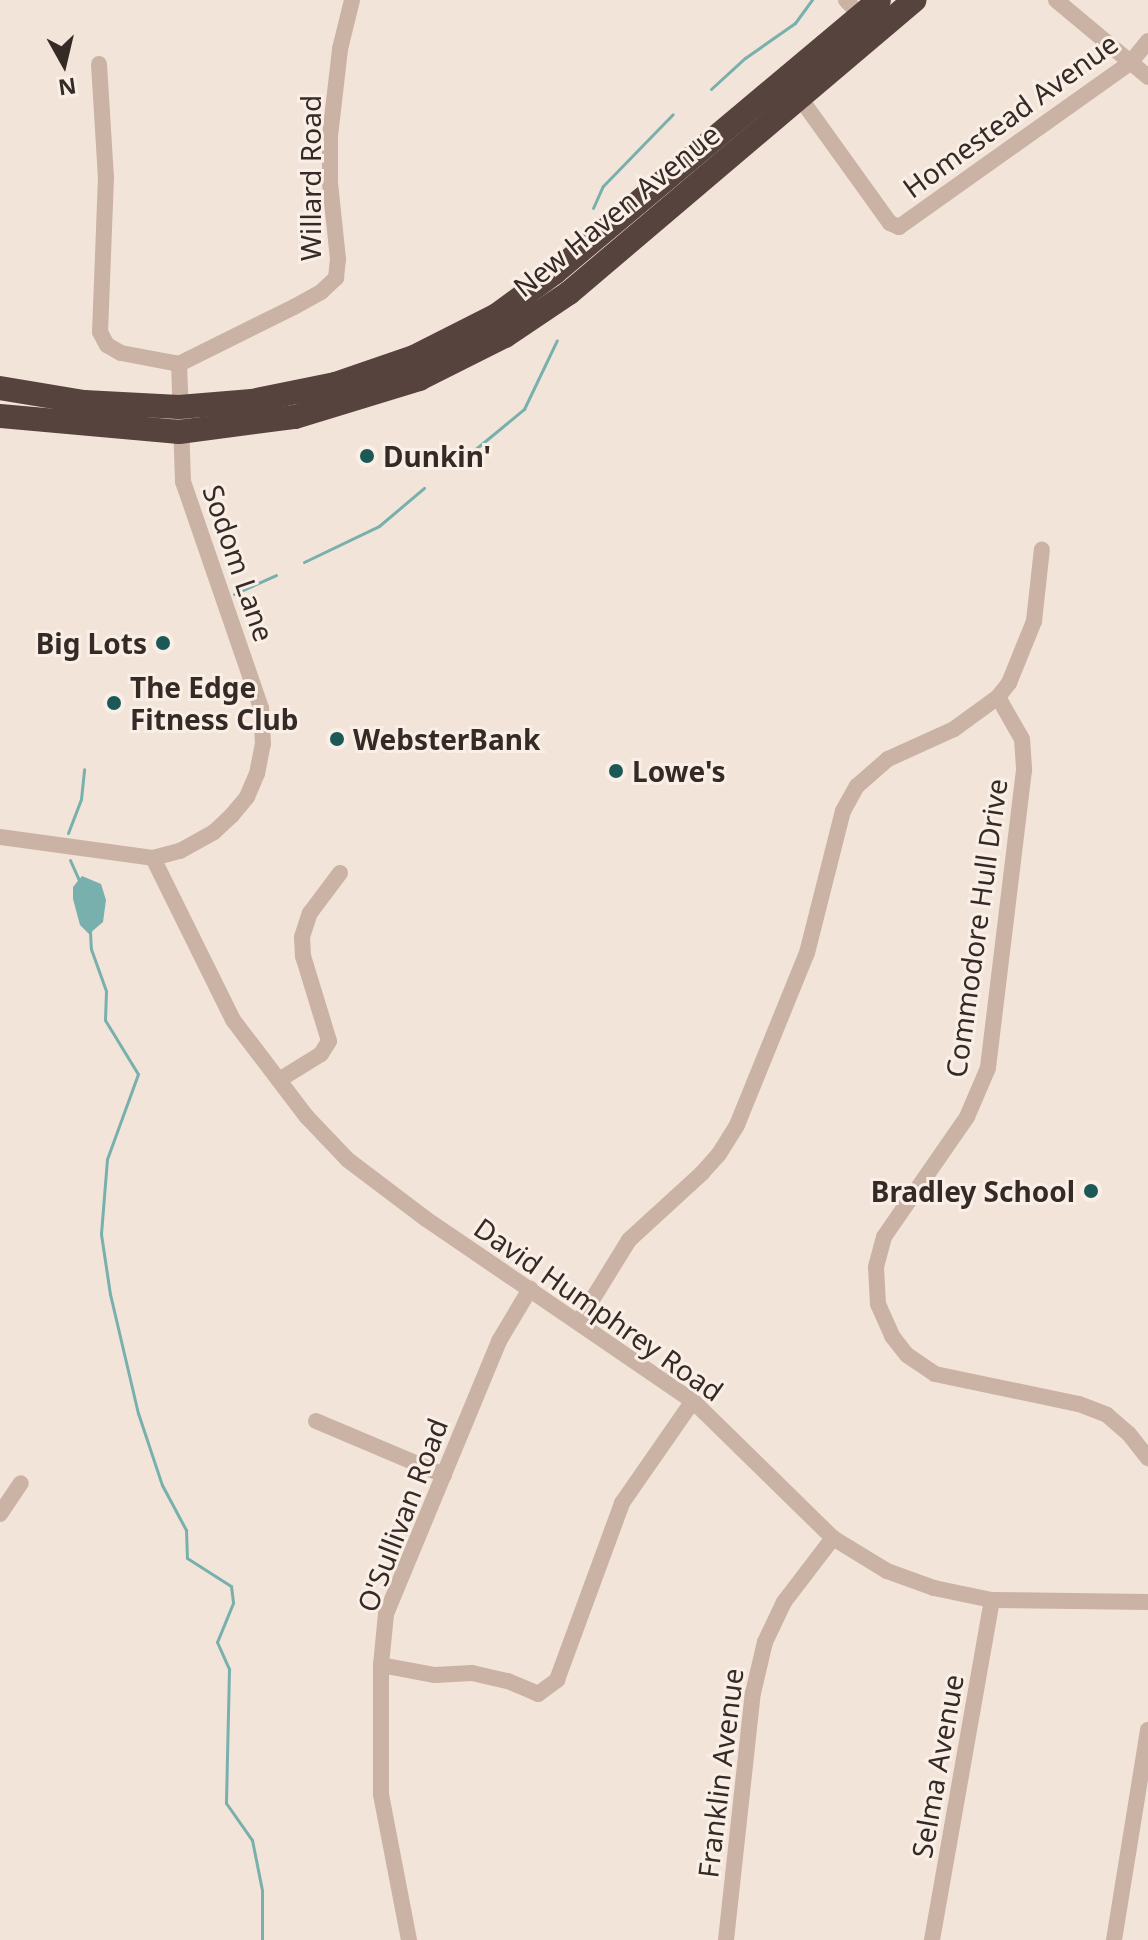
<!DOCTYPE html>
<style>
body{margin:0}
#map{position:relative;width:1148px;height:1940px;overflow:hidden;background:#f2e4d9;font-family:"Noto Sans",sans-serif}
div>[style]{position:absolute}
.water>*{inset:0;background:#78b0ad}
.stream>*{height:3px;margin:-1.5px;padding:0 1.5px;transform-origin:1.5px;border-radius:1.5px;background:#78b0ad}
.minor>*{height:16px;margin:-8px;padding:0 8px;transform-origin:8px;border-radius:8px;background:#cab2a5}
.highway>*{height:24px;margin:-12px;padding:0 12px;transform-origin:12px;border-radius:12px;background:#57433d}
.dots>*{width:22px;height:22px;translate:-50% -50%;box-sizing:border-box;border:4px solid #faefe6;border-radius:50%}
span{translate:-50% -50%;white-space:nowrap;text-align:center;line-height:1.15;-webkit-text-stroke:6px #faefe6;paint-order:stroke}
.street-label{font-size:28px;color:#362a27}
.poi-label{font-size:28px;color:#362a27;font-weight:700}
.left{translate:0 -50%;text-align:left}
.right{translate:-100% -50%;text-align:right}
.north{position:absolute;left:24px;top:24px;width:80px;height:80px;-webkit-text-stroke:6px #faefe6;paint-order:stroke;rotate:172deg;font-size:22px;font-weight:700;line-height:32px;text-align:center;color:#362a27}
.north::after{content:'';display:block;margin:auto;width:28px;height:36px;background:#362a27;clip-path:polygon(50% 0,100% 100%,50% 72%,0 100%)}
</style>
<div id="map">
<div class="water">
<i style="clip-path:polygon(82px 876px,101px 884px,106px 900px,103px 922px,89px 934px,80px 925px,73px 899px,73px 887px)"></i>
</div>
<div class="stream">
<i style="left:711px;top:89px;width:46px;rotate:-42.4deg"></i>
<i style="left:745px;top:58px;width:61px;rotate:-35deg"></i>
<i style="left:795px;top:23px;width:29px;rotate:-54deg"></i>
<i style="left:593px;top:208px;width:24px;rotate:-66deg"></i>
<i style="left:603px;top:186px;width:100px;rotate:-45.8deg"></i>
<i style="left:467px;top:456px;width:74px;rotate:-39.5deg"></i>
<i style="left:524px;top:409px;width:76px;rotate:-64.4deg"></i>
<i style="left:304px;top:562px;width:83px;rotate:-25.6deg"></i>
<i style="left:379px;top:526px;width:59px;rotate:-40.2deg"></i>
<i style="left:234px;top:594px;width:46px;rotate:-24.3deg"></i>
<i style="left:68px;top:833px;width:36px;rotate:-69deg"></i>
<i style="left:81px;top:799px;width:30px;rotate:-84deg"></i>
<i style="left:70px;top:860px;width:24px;rotate:66deg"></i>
<i style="left:90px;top:932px;width:17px;rotate:87deg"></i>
<i style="left:91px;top:949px;width:45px;rotate:70.3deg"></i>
<i style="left:106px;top:991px;width:29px;rotate:92deg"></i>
<i style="left:105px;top:1020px;width:63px;rotate:58.6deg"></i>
<i style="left:138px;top:1074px;width:90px;rotate:110deg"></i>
<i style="left:107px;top:1159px;width:75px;rotate:94.6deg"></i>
<i style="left:101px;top:1234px;width:61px;rotate:81.5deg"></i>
<i style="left:110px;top:1294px;width:122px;rotate:76.8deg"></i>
<i style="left:138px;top:1413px;width:76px;rotate:71.6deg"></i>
<i style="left:162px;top:1485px;width:51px;rotate:61.9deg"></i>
<i style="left:186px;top:1530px;width:28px;rotate:88deg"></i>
<i style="left:187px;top:1558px;width:52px;rotate:32.5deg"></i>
<i style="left:231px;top:1586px;width:17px;rotate:83deg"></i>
<i style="left:233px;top:1603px;width:42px;rotate:112.3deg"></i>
<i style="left:217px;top:1642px;width:30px;rotate:66deg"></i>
<i style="left:229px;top:1669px;width:134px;rotate:91.3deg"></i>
<i style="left:226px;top:1803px;width:45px;rotate:54.9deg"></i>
<i style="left:252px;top:1840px;width:51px;rotate:78.7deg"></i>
<i style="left:262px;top:1890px;width:50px;rotate:90deg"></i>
</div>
<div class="minor">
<i style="left:846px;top:0;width:22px;rotate:47deg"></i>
<i style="left:1056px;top:0;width:120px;rotate:39.9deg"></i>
<i style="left:99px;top:64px;width:113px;rotate:86.5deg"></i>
<i style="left:106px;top:177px;width:155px;rotate:92.2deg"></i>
<i style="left:100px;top:332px;width:15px;rotate:62deg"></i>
<i style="left:107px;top:345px;width:16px;rotate:30deg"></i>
<i style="left:121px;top:353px;width:59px;rotate:10.7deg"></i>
<i style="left:795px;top:91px;width:163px;rotate:54.3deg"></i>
<i style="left:890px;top:223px;width:10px;rotate:24deg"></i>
<i style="left:899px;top:227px;width:285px;rotate:-35.4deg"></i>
<i style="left:1131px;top:62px;width:27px;rotate:-51deg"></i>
<i style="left:998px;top:697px;width:48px;rotate:60.3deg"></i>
<i style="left:1022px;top:739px;width:31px;rotate:86deg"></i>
<i style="left:1024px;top:770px;width:300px;rotate:96.9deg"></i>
<i style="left:988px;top:1068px;width:53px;rotate:113.2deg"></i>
<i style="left:967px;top:1117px;width:146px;rotate:124.7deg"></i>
<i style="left:884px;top:1237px;width:31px;rotate:105deg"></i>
<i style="left:876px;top:1267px;width:37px;rotate:87deg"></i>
<i style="left:878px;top:1304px;width:35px;rotate:66deg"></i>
<i style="left:892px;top:1336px;width:24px;rotate:52deg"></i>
<i style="left:907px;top:1355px;width:34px;rotate:34deg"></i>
<i style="left:935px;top:1374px;width:147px;rotate:11.8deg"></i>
<i style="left:1079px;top:1404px;width:30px;rotate:21deg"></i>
<i style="left:1107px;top:1415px;width:29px;rotate:41deg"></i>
<i style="left:1129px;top:1434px;width:31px;rotate:52deg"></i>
<i style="left:0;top:837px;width:154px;rotate:7.8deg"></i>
<i style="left:153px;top:858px;width:28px;rotate:-15deg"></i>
<i style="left:180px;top:851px;width:39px;rotate:-29deg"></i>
<i style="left:214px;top:832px;width:25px;rotate:-43deg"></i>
<i style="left:232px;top:815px;width:23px;rotate:-50deg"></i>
<i style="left:247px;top:797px;width:25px;rotate:-67deg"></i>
<i style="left:257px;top:774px;width:31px;rotate:-79deg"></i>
<i style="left:263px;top:744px;width:36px;rotate:-93deg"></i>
<i style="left:261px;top:708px;width:239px;rotate:-109deg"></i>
<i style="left:183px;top:482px;width:118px;rotate:-91.9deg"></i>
<i style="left:179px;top:364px;width:128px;rotate:-26.4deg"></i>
<i style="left:294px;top:307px;width:31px;rotate:-29deg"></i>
<i style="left:321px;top:292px;width:21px;rotate:-43deg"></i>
<i style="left:336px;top:278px;width:19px;rotate:-84deg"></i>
<i style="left:338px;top:259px;width:76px;rotate:-96deg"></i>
<i style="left:330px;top:183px;width:47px;rotate:-90deg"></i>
<i style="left:330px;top:136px;width:88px;rotate:-83.4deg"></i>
<i style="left:340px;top:49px;width:50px;rotate:-76.2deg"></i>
<i style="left:153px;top:858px;width:181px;rotate:63.7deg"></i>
<i style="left:233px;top:1020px;width:122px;rotate:52.7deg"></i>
<i style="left:307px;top:1117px;width:59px;rotate:46.4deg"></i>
<i style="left:348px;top:1160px;width:98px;rotate:37.1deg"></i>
<i style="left:426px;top:1219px;width:323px;rotate:34.3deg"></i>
<i style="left:693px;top:1401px;width:196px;rotate:44.4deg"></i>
<i style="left:833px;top:1538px;width:63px;rotate:31.4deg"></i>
<i style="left:887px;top:1571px;width:50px;rotate:19.9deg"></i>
<i style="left:934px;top:1588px;width:59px;rotate:11.7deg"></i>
<i style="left:992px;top:1600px;width:156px;rotate:0.7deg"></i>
<i style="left:279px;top:1080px;width:49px;rotate:-31.8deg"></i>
<i style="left:321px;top:1054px;width:15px;rotate:-58deg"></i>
<i style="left:329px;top:1041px;width:89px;rotate:-107deg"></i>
<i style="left:303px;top:956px;width:19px;rotate:-93deg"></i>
<i style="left:302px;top:937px;width:25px;rotate:-72deg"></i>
<i style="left:310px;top:913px;width:50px;rotate:-53.1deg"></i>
<i style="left:579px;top:1321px;width:95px;rotate:-58.3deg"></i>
<i style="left:629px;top:1240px;width:99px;rotate:-42.5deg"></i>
<i style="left:702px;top:1173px;width:25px;rotate:-48deg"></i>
<i style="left:719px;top:1154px;width:34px;rotate:-58deg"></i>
<i style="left:737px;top:1125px;width:186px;rotate:-67.9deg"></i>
<i style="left:807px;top:953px;width:146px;rotate:-75.8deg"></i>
<i style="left:843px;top:811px;width:29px;rotate:-61deg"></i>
<i style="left:857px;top:786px;width:41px;rotate:-41.1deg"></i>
<i style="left:888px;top:759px;width:72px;rotate:-24.4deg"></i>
<i style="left:954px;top:729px;width:54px;rotate:-36deg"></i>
<i style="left:998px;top:697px;width:18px;rotate:-52deg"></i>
<i style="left:1009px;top:683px;width:67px;rotate:-68deg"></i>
<i style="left:1034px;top:621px;width:72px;rotate:-83.7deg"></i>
<i style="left:316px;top:1421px;width:139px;rotate:22.9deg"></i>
<i style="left:0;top:1514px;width:37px;rotate:-56deg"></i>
<i style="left:381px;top:1665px;width:55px;rotate:10.5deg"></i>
<i style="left:435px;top:1675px;width:37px;rotate:-3deg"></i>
<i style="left:472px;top:1673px;width:37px;rotate:13deg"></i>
<i style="left:508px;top:1681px;width:33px;rotate:23deg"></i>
<i style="left:538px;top:1694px;width:24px;rotate:-36deg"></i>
<i style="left:557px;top:1680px;width:189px;rotate:-69.8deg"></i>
<i style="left:622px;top:1503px;width:124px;rotate:-55.2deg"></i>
<i style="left:409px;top:1940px;width:149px;rotate:-100.9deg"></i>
<i style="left:381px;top:1794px;width:129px;rotate:-90deg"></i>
<i style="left:381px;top:1665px;width:51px;rotate:-84.4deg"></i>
<i style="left:386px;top:1614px;width:295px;rotate:-67.5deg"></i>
<i style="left:499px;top:1341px;width:61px;rotate:-59.2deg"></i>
<i style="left:726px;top:1940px;width:248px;rotate:-83.8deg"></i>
<i style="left:753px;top:1693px;width:52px;rotate:-76.8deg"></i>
<i style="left:765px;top:1642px;width:44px;rotate:-64.6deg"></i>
<i style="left:784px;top:1602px;width:81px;rotate:-52.6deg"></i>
<i style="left:932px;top:1940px;width:345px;rotate:-80deg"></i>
<i style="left:1114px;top:1940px;width:213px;rotate:-80.8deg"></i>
</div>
<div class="highway">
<i style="left:0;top:388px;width:85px;rotate:9.5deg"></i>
<i style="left:84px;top:402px;width:95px;rotate:3deg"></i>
<i style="left:179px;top:407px;width:73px;rotate:-4.7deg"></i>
<i style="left:252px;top:401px;width:85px;rotate:-11.6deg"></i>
<i style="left:335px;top:384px;width:83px;rotate:-18.9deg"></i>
<i style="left:414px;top:357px;width:93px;rotate:-26.8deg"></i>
<i style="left:497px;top:315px;width:71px;rotate:-36.4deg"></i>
<i style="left:554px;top:273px;width:424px;rotate:-40deg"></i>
<i style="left:0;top:416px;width:180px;rotate:5.1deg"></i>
<i style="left:179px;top:432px;width:117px;rotate:-7.4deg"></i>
<i style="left:295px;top:417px;width:130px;rotate:-17deg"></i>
<i style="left:419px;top:379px;width:96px;rotate:-26.6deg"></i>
<i style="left:505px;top:336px;width:77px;rotate:-33.9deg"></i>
<i style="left:569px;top:293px;width:453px;rotate:-40.3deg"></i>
</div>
<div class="dots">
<i style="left:367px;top:456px;background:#1b5856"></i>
<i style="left:163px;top:643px;background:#1b5856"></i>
<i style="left:114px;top:703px;background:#1b5856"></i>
<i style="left:337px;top:739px;background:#1b5856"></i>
<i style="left:616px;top:771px;background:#1b5856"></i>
<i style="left:1091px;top:1191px;background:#1b5856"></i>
</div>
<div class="street-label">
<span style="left:1010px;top:115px;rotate:-36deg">Homestead Avenue</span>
<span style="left:310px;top:178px;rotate:-90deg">Willard Road</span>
<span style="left:616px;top:210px;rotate:-39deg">New Haven Avenue</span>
<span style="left:239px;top:563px;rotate:71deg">Sodom Lane</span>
<span style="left:976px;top:928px;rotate:-82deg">Commodore Hull Drive</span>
<span style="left:599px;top:1309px;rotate:35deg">David Humphrey Road</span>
<span style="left:402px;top:1515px;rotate:-69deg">O'Sullivan Road</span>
<span style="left:937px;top:1766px;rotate:-80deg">Selma Avenue</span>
<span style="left:720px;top:1773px;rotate:-83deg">Franklin Avenue</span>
</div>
<div class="poi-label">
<span class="left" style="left:383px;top:456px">Dunkin'</span>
<span class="right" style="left:147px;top:643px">Big Lots</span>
<span class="left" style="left:130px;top:703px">The Edge<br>Fitness Club</span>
<span class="left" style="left:353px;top:739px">WebsterBank</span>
<span class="left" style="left:632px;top:771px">Lowe's</span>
<span class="right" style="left:1075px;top:1191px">Bradley School</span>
</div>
<div class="north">N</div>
</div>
